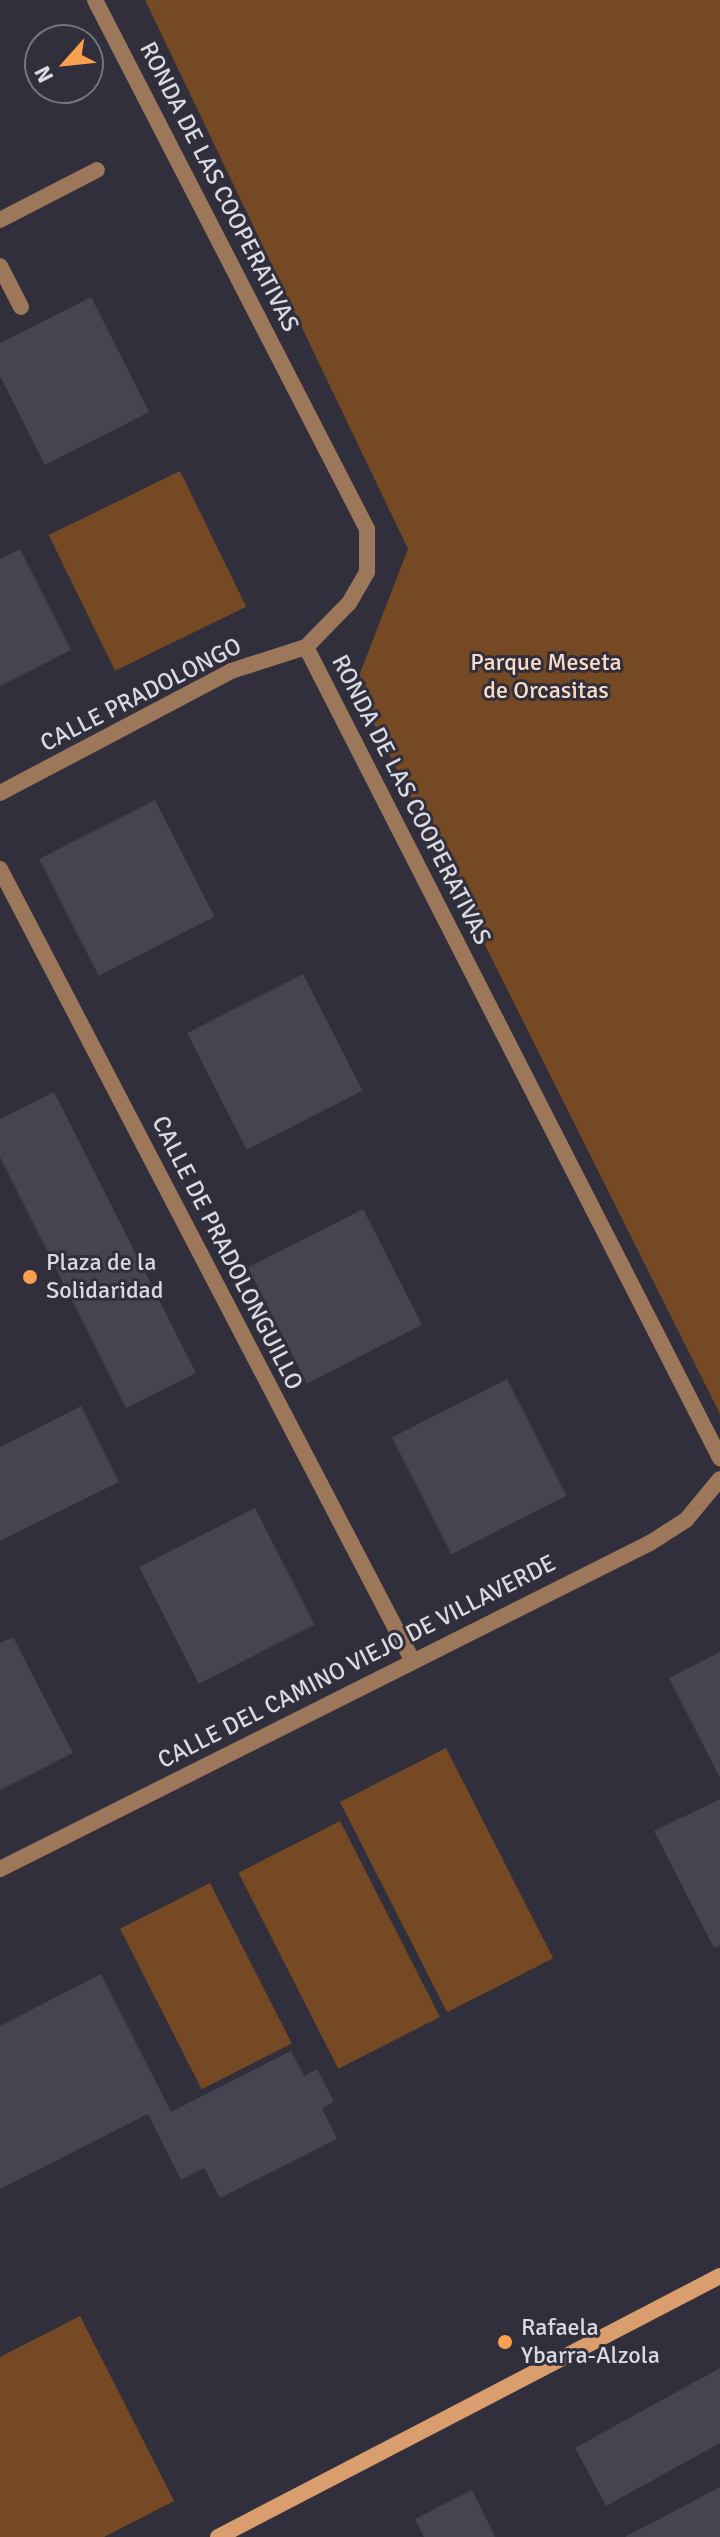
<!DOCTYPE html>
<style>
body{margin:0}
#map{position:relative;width:720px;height:2537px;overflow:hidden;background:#302f3b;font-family:Signika,sans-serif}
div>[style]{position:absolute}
.green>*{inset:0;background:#754923;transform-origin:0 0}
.building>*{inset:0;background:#454450;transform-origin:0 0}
.lane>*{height:16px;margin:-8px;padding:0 8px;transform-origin:8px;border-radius:8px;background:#9d7759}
.street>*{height:16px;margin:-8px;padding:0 8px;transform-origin:8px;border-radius:8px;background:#9d7759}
.secondary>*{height:16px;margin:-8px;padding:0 8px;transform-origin:8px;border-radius:8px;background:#da9d6d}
.dots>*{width:22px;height:22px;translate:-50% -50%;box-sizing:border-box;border:4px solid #302f3b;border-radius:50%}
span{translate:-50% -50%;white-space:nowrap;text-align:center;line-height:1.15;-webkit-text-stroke:6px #302f3b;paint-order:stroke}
.street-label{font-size:24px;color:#dadae2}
.park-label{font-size:24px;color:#fbddc7}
.poi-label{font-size:24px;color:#dadae2}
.left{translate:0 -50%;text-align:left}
.north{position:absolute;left:24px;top:24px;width:80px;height:80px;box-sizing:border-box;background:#302f3b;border:2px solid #74737e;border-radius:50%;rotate:243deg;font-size:22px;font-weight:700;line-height:32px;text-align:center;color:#dadae2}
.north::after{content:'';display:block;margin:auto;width:28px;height:36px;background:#fa9f4f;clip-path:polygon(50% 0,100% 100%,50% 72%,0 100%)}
</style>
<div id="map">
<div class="green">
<i style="clip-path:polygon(145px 0,720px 0,720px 1414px,355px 686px,408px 549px)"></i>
<i style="left:180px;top:471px;width:151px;height:146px;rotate:64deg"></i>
<i style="left:446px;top:1748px;width:236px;height:119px;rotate:63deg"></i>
<i style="left:340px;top:1821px;width:220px;height:114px;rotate:63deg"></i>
<i style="left:210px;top:1883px;width:180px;height:101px;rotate:63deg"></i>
<i style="clip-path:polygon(80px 2316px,174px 2501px,104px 2537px,0 2537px,0 2357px)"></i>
</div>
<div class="building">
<i style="clip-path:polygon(91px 297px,149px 412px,45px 465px,0 376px,0 343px)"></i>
<i style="clip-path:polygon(20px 549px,71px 650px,0 686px,0 559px)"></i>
<i style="left:155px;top:800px;width:131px;height:130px;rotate:63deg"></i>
<i style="left:303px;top:974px;width:131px;height:130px;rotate:63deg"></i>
<i style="clip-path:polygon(54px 1092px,196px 1373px,126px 1408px,0 1157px,0 1119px)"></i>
<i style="left:363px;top:1209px;width:130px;height:129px;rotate:63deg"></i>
<i style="left:507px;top:1379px;width:131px;height:129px;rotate:63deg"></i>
<i style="clip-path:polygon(81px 1406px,119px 1482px,0 1541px,0 1447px)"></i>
<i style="left:255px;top:1508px;width:131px;height:130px;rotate:63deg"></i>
<i style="clip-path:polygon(13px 1637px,73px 1753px,0 1790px,0 1643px)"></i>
<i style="clip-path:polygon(720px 1652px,720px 1778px,669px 1678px)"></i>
<i style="clip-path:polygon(720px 1799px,720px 1945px,714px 1948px,654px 1831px)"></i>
<i style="clip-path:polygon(101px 1974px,171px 2112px,291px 2051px,304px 2076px,317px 2069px,334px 2102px,322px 2108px,337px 2139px,220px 2198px,204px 2168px,181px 2180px,148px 2114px,0 2189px,0 2026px)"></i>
<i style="clip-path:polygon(720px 2368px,720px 2443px,606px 2506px,575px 2448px)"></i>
<i style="clip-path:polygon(720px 2487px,720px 2537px,625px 2537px)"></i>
<i style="clip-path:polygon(472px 2490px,495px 2537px,424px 2537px,415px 2519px)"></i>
</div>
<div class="lane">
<i style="left:0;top:220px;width:109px;rotate:-27.3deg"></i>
<i style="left:0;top:266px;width:46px;rotate:62.9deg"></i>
</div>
<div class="street">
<i style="left:95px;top:0;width:595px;rotate:62.79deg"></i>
<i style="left:367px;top:529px;width:43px;rotate:90deg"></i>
<i style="left:367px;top:572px;width:36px;rotate:120deg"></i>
<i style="left:349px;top:603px;width:62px;rotate:134.3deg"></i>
<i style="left:306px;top:647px;width:911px;rotate:62.96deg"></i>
<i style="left:0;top:793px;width:261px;rotate:-27.8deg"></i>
<i style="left:231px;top:671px;width:79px;rotate:-17.7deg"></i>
<i style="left:0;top:869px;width:890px;rotate:62.48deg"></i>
<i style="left:0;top:1869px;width:727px;rotate:-26.64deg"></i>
<i style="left:650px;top:1543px;width:43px;rotate:-32.6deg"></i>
<i style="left:686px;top:1520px;width:53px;rotate:-50.3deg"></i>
</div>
<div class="secondary">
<i style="left:218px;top:2537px;width:566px;rotate:-27.47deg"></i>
</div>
<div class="dots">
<i style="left:30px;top:1277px;background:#fa9f4f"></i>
<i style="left:505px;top:2342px;background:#fa9f4f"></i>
</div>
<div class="street-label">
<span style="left:219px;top:187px;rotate:63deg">RONDA DE LAS COOPERATIVAS</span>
<span style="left:141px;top:695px;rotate:-27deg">CALLE PRADOLONGO</span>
<span style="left:411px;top:800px;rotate:63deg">RONDA DE LAS COOPERATIVAS</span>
<span style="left:227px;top:1253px;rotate:63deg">CALLE DE PRADOLONGUILLO</span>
<span style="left:357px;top:1662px;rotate:-27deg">CALLE DEL CAMINO VIEJO DE VILLAVERDE</span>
</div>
<div class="park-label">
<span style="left:546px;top:677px">Parque Meseta<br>de Orcasitas</span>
</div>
<div class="poi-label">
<span class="left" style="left:46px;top:1277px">Plaza de la<br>Solidaridad</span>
<span class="left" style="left:521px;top:2342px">Rafaela<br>Ybarra-Alzola</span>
</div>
<div class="north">N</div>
</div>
